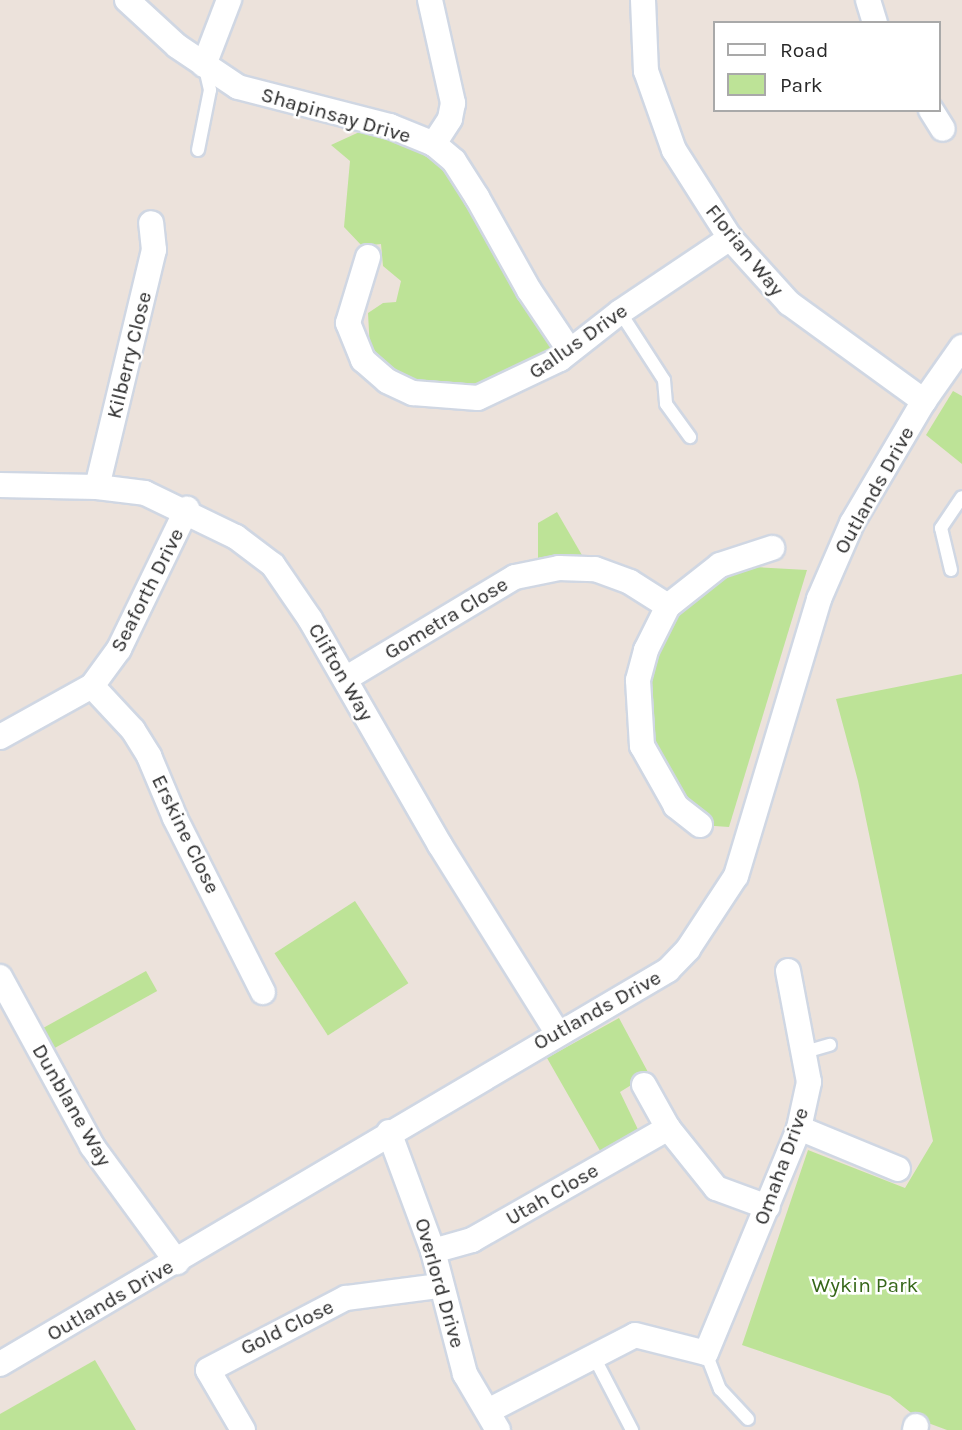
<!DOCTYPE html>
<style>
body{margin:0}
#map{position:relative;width:962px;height:1430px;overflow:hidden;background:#ece2db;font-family:Karla,sans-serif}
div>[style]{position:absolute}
.green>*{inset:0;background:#bde397;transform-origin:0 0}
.roads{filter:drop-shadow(2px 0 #d0d7e3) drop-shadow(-2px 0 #d0d7e3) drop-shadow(0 2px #d0d7e3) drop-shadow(0 -2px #d0d7e3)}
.service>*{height:12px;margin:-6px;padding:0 6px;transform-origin:6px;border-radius:6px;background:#fff}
.minor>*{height:24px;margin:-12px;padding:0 12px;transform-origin:12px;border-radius:12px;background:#fff}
span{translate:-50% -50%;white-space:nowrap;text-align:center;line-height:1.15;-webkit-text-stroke:5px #fff;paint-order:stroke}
.street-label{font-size:21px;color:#292929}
.park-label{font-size:21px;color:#366719}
.legend{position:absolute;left:713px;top:21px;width:228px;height:91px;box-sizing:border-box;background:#fff;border:2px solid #a9a9a9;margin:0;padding:9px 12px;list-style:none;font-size:21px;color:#292929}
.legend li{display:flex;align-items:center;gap:14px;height:35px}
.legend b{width:35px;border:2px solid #a9a9a9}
</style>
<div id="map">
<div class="green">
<i style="clip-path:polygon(379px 123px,434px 144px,570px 351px,478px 398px,371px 369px,368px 313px,383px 303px,396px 302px,401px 281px,383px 266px,381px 244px,362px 246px,344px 227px,350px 161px,331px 145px)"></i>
<i style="clip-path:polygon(953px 391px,962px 396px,962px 464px,926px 435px)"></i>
<i style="clip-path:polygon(557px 512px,590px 569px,538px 572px,538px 523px)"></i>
<i style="clip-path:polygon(720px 565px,807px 570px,729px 827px,700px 825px,650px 762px,646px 650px)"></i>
<i style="clip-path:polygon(962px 674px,962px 1430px,947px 1430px,920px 1420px,890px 1396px,742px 1345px,808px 1150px,905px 1188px,933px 1141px,858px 781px,836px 699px)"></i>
<i style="left:355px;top:901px;width:98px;height:96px;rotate:57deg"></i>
<i style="left:146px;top:971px;width:23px;height:131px;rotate:61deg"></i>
<i style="clip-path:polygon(619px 1018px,649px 1074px,620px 1092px,644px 1142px,607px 1163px,547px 1058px)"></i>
<i style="clip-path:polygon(95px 1360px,136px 1430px,0 1430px,0 1414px)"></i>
</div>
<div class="roads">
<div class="service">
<i style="left:198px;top:150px;width:61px;rotate:-78.7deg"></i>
<i style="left:210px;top:90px;width:22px;rotate:-103deg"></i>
<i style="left:620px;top:312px;width:81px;rotate:57.1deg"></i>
<i style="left:664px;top:380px;width:24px;rotate:85deg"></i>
<i style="left:666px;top:404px;width:41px;rotate:54deg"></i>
<i style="left:951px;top:570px;width:43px;rotate:-103.4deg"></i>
<i style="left:941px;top:528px;width:37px;rotate:-56deg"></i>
<i style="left:805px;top:1052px;width:26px;rotate:-16deg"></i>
<i style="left:706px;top:1353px;width:39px;rotate:69deg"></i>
<i style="left:720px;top:1389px;width:41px;rotate:47deg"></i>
<i style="left:593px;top:1355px;width:85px;rotate:62.5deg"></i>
</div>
<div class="minor">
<i style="left:127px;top:0;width:68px;rotate:42.6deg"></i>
<i style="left:177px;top:46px;width:73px;rotate:33.9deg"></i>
<i style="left:238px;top:87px;width:157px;rotate:14.4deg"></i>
<i style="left:390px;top:126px;width:48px;rotate:22.2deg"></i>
<i style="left:434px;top:144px;width:26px;rotate:40deg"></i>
<i style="left:454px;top:161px;width:43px;rotate:57.4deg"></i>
<i style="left:477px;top:197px;width:107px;rotate:60.8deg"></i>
<i style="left:529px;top:290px;width:73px;rotate:56.1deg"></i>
<i style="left:430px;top:0;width:106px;rotate:77.4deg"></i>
<i style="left:453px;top:103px;width:16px;rotate:101deg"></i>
<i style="left:450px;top:119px;width:30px;rotate:123deg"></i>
<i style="left:643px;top:0;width:71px;rotate:87.6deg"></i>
<i style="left:646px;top:71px;width:84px;rotate:70.5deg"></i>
<i style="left:674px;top:150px;width:104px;rotate:57.5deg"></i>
<i style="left:730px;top:238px;width:88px;rotate:47.8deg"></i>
<i style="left:789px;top:303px;width:167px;rotate:36deg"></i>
<i style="left:868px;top:0;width:24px;rotate:73deg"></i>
<i style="left:204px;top:65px;width:70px;rotate:-69deg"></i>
<i style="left:931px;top:110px;width:22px;rotate:58deg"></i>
<i style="left:368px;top:257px;width:69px;rotate:106.9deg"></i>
<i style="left:348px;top:323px;width:40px;rotate:68deg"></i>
<i style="left:363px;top:360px;width:32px;rotate:41deg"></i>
<i style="left:387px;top:381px;width:29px;rotate:25deg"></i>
<i style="left:413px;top:393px;width:65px;rotate:4.4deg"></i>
<i style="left:478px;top:398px;width:91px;rotate:-25.4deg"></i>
<i style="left:560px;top:359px;width:76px;rotate:-38.1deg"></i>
<i style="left:620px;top:312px;width:133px;rotate:-33.9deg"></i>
<i style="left:0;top:485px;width:97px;rotate:1.2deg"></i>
<i style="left:97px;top:487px;width:48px;rotate:7.1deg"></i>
<i style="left:145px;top:493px;width:101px;rotate:25.8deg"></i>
<i style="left:236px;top:537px;width:46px;rotate:37.1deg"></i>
<i style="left:273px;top:565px;width:65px;rotate:55.6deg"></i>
<i style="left:310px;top:619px;width:261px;rotate:60.1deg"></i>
<i style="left:440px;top:845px;width:221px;rotate:58deg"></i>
<i style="left:97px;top:487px;width:244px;rotate:-76.5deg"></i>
<i style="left:154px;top:250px;width:27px;rotate:-96deg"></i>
<i style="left:345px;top:679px;width:198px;rotate:-31deg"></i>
<i style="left:515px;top:577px;width:45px;rotate:-11.6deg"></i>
<i style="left:559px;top:568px;width:36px;rotate:2deg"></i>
<i style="left:595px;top:569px;width:37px;rotate:20deg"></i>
<i style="left:630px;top:582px;width:45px;rotate:32.3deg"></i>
<i style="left:92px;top:686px;width:60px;rotate:47deg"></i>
<i style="left:133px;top:730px;width:31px;rotate:58deg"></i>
<i style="left:149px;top:756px;width:67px;rotate:67.2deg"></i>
<i style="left:175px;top:818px;width:195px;rotate:63.2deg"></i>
<i style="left:0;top:737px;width:105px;rotate:-29deg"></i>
<i style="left:92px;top:686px;width:46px;rotate:-53.9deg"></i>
<i style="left:119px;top:649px;width:156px;rotate:-64.1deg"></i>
<i style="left:700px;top:825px;width:31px;rotate:-142deg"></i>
<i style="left:676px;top:806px;width:69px;rotate:-119.5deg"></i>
<i style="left:642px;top:746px;width:66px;rotate:-93.5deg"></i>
<i style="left:638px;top:680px;width:31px;rotate:-75deg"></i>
<i style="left:646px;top:650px;width:49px;rotate:-63.4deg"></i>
<i style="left:668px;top:606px;width:66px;rotate:-38.3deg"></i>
<i style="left:720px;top:565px;width:55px;rotate:-18.1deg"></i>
<i style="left:0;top:977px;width:192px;rotate:61.4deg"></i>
<i style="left:92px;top:1146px;width:144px;rotate:53.8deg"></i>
<i style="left:644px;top:1085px;width:49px;rotate:60.8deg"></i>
<i style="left:668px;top:1128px;width:77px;rotate:51.3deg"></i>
<i style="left:716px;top:1188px;width:55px;rotate:20.1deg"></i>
<i style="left:799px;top:1128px;width:107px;rotate:22.5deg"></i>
<i style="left:389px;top:1132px;width:127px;rotate:69.7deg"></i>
<i style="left:433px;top:1251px;width:127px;rotate:75.4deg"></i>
<i style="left:465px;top:1374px;width:65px;rotate:59.5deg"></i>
<i style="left:433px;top:1251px;width:41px;rotate:-15.8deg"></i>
<i style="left:472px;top:1240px;width:226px;rotate:-29.7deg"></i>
<i style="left:0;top:1364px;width:776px;rotate:-30.53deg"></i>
<i style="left:668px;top:970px;width:29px;rotate:-46deg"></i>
<i style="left:688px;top:949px;width:87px;rotate:-56.7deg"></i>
<i style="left:736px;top:876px;width:289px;rotate:-73.3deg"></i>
<i style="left:819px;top:599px;width:83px;rotate:-66.5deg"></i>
<i style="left:852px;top:523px;width:142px;rotate:-59.5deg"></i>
<i style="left:924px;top:401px;width:66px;rotate:-54.9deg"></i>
<i style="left:488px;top:1411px;width:165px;rotate:-27.3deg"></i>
<i style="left:635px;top:1335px;width:73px;rotate:14.2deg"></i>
<i style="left:706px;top:1353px;width:243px;rotate:-67.5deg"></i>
<i style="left:799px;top:1128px;width:47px;rotate:-77.7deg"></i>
<i style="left:809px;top:1082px;width:113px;rotate:-100.7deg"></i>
<i style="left:243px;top:1430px;width:69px;rotate:-120.3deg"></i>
<i style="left:208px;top:1370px;width:156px;rotate:-27.6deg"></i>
<i style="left:346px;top:1298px;width:94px;rotate:-7.4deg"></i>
<i style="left:915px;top:1430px;width:4px;rotate:-76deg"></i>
</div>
</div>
<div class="street-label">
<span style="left:336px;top:115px;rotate:16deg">Shapinsay Drive</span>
<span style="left:745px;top:250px;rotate:51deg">Florian Way</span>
<span style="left:578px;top:341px;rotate:-35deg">Gallus Drive</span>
<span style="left:129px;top:355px;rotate:-76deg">Kilberry Close</span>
<span style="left:874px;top:490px;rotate:-61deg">Outlands Drive</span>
<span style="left:147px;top:590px;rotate:-63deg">Seaforth Drive</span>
<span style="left:446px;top:618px;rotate:-31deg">Gometra Close</span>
<span style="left:341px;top:672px;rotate:60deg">Clifton Way</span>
<span style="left:186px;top:834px;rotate:64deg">Erskine Close</span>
<span style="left:597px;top:1010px;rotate:-29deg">Outlands Drive</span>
<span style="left:72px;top:1105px;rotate:60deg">Dunblane Way</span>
<span style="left:781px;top:1166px;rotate:-70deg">Omaha Drive</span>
<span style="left:552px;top:1194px;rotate:-30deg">Utah Close</span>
<span style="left:440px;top:1283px;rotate:74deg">Overlord Drive</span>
<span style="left:110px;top:1300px;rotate:-30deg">Outlands Drive</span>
<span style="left:287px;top:1327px;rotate:-26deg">Gold Close</span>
</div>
<div class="park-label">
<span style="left:865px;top:1285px">Wykin Park</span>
</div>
<ul class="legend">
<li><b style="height:9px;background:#fff"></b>Road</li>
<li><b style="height:19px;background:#bde397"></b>Park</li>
</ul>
</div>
